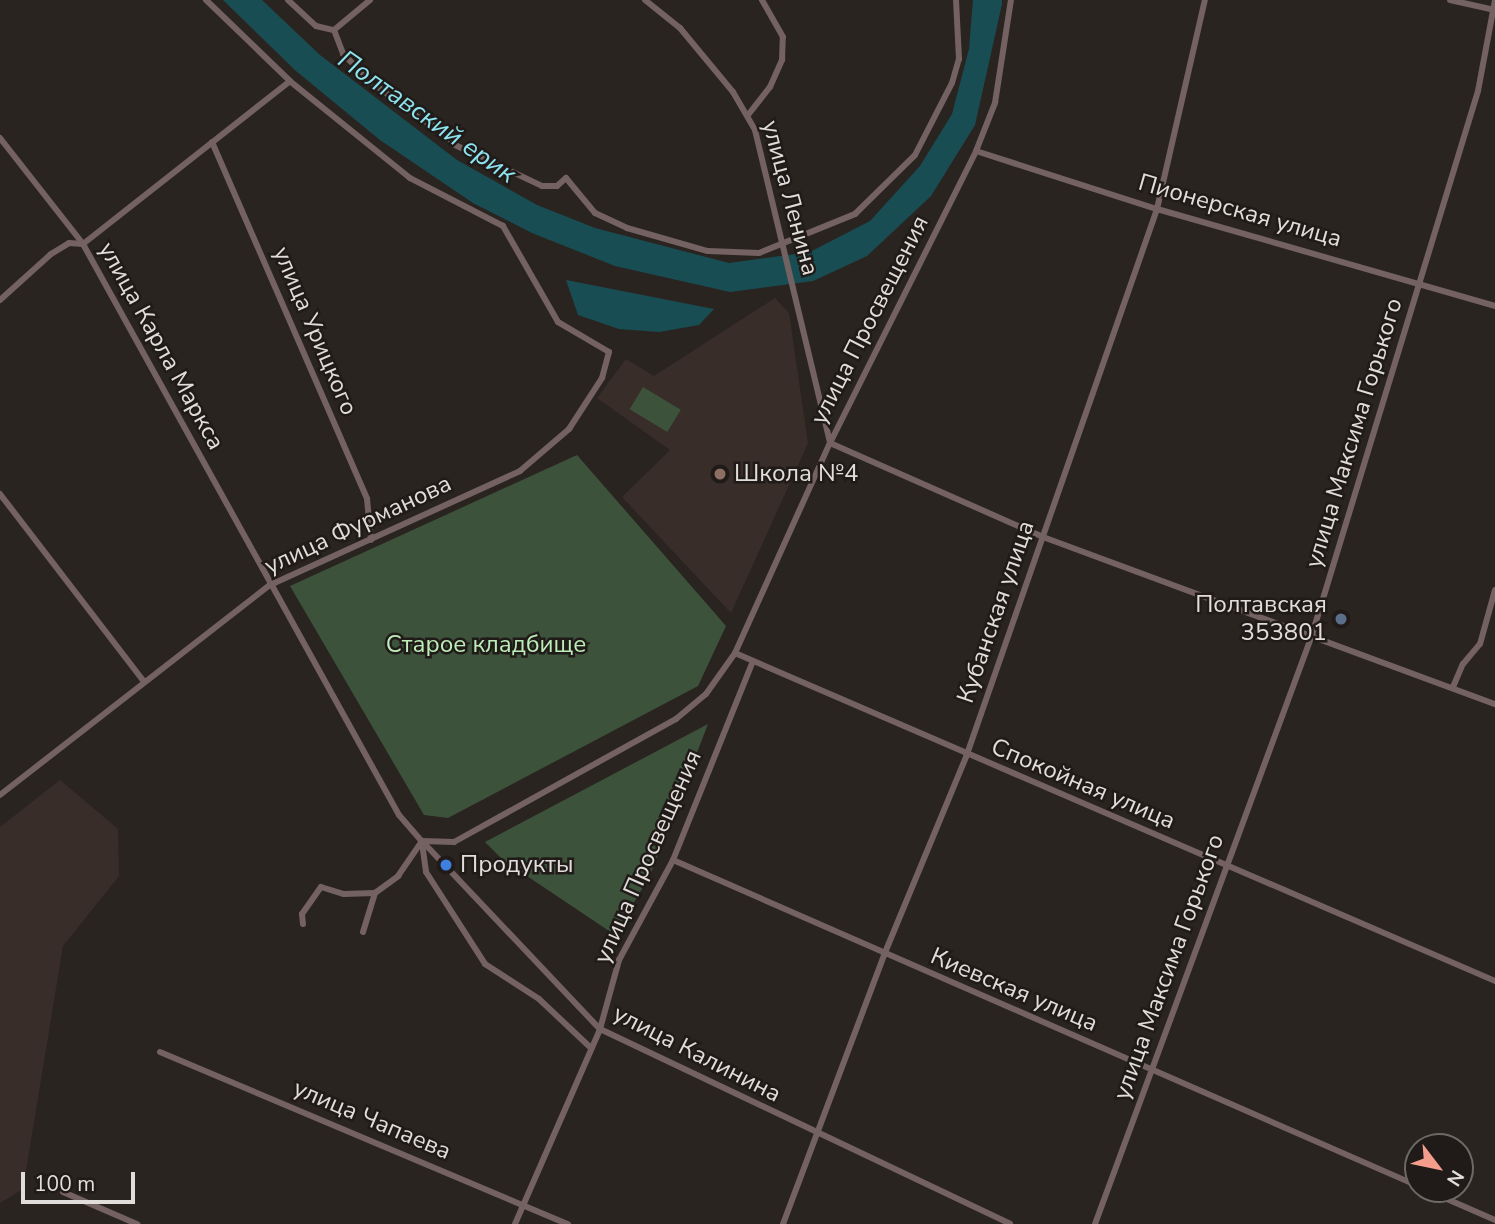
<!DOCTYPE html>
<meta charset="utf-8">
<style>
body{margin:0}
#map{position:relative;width:1495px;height:1224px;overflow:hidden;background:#2a2421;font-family:"Nunito Sans",sans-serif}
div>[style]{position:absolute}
.built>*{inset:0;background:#382d28}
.green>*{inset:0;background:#3c523a;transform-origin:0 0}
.water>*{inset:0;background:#194d54}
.minor>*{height:6px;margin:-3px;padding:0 3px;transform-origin:3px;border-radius:3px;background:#746162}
.dots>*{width:19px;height:19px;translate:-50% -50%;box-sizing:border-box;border:4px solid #201b18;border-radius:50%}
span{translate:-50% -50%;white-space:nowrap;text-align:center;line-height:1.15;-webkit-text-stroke:5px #201b18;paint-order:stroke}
.street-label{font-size:24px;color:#e1dddb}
.poi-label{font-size:24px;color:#e1dddb}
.left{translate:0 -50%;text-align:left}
.right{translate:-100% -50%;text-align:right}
.park-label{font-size:24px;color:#bcecb8}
.water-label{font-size:26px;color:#8de4f0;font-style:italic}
.north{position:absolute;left:1404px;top:1133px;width:70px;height:70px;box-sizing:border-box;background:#201b18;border:2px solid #6d6966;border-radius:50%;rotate:122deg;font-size:19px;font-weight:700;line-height:28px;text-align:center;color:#e1dddb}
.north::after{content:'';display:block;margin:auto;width:24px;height:32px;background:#f49d8c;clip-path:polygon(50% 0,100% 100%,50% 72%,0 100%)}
.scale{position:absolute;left:21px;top:1172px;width:114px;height:32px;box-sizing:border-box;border:4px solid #e1dddb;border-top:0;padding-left:9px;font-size:21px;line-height:24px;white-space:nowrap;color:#e1dddb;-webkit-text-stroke:5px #201b18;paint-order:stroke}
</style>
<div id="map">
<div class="built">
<i style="clip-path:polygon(775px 298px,789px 313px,808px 443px,731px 613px,622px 497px,670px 450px,597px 398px,626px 359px,654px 376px)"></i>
<i style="clip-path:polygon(60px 780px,118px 829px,119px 876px,63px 946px,23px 1189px,0 1203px,0 827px)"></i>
</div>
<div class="green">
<i style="left:643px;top:387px;width:44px;height:26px;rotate:31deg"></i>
<i style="clip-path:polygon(577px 455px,726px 626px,698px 686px,448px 818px,424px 815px,290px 586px)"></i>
<i style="clip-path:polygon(708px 724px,650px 875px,615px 935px,503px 860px,485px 842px)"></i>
</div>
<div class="water">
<i style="clip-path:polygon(223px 0,262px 0,320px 55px,457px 160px,537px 205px,595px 228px,729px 263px,810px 252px,870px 221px,920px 166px,952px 114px,969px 49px,973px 0,1002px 0,1002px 4px,975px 125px,931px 196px,867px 256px,813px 281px,730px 292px,615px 266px,532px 233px,473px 203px,380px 140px,296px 71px)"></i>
<i style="clip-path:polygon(566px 280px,714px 309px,699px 325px,659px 332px,619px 329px,578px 315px)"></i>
</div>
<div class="minor">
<i style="left:288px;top:0;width:38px;rotate:43deg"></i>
<i style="left:316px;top:26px;width:18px;rotate:13deg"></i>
<i style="left:334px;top:30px;width:26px;rotate:69deg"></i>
<i style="left:343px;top:54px;width:43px;rotate:44.1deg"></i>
<i style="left:374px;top:84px;width:60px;rotate:36.9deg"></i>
<i style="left:422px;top:120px;width:21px;rotate:25deg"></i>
<i style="left:441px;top:129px;width:21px;rotate:49deg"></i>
<i style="left:455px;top:145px;width:96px;rotate:25.2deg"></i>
<i style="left:542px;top:186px;width:15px"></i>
<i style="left:557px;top:186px;width:12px;rotate:-42deg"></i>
<i style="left:566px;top:178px;width:45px;rotate:50.4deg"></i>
<i style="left:595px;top:213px;width:35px;rotate:25deg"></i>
<i style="left:627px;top:228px;width:84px;rotate:15.9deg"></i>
<i style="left:708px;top:251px;width:51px;rotate:2.2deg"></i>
<i style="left:759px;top:253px;width:104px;rotate:-22.1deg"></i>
<i style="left:855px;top:214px;width:84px;rotate:-44.5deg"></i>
<i style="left:915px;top:155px;width:81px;rotate:-62.8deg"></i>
<i style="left:952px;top:83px;width:25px;rotate:-74deg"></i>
<i style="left:959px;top:59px;width:59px;rotate:-92.9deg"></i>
<i style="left:645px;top:0;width:45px;rotate:38.7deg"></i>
<i style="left:680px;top:28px;width:83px;rotate:50.4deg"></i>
<i style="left:733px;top:92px;width:44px;rotate:59.9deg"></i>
<i style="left:755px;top:130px;width:322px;rotate:76.5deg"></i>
<i style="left:830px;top:443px;width:233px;rotate:23.8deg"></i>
<i style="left:1043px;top:537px;width:482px;rotate:20.3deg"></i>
<i style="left:1450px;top:0;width:46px;rotate:12.5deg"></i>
<i style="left:334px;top:30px;width:47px;rotate:-39.8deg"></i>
<i style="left:748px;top:115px;width:36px;rotate:-52deg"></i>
<i style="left:770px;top:87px;width:30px;rotate:-66deg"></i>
<i style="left:782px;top:60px;width:23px;rotate:-88deg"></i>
<i style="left:783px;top:37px;width:43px;rotate:-119.6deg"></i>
<i style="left:0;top:138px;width:135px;rotate:51.9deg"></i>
<i style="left:83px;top:244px;width:653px;rotate:61.04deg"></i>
<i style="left:399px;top:815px;width:35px;rotate:49deg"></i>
<i style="left:422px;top:841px;width:259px;rotate:46.6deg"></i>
<i style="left:600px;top:1029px;width:454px;rotate:25.4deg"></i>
<i style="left:212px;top:142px;width:389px;rotate:66.5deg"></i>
<i style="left:367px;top:499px;width:41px;rotate:84.4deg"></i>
<i style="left:976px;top:151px;width:190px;rotate:17.8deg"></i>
<i style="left:1157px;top:209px;width:352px;rotate:16deg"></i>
<i style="left:0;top:300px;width:69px;rotate:-42deg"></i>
<i style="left:51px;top:254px;width:21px;rotate:-31deg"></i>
<i style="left:69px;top:243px;width:14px;rotate:4deg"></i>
<i style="left:83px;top:244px;width:263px;rotate:-38.2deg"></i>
<i style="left:0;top:494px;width:237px;rotate:52.5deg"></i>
<i style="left:735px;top:653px;width:828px;rotate:23.34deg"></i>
<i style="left:1453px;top:687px;width:25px;rotate:-67deg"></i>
<i style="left:1463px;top:664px;width:26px;rotate:-50deg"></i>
<i style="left:1480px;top:644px;width:56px;rotate:-74.5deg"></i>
<i style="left:0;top:795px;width:342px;rotate:-37.9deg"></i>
<i style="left:270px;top:585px;width:275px;rotate:-24.5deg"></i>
<i style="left:520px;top:471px;width:65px;rotate:-40.6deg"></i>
<i style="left:569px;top:429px;width:61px;rotate:-57.1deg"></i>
<i style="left:602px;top:378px;width:27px;rotate:-75deg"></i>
<i style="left:609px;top:352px;width:59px;rotate:-149.5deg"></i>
<i style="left:558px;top:322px;width:111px;rotate:-119.8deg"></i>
<i style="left:503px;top:226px;width:105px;rotate:-152.7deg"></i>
<i style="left:410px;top:178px;width:154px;rotate:-141.1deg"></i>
<i style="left:290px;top:81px;width:117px;rotate:-136deg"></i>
<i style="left:422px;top:841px;width:32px;rotate:2deg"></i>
<i style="left:454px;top:842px;width:254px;rotate:-29deg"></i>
<i style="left:676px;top:719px;width:39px;rotate:-40deg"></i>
<i style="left:706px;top:694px;width:50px;rotate:-54.7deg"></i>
<i style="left:735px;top:653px;width:230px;rotate:-65.7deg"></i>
<i style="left:830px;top:443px;width:326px;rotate:-63.4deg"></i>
<i style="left:976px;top:151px;width:52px;rotate:-68.4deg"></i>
<i style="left:995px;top:103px;width:104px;rotate:-81.2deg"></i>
<i style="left:422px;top:843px;width:29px;rotate:82deg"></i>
<i style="left:426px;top:872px;width:109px;rotate:57.3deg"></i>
<i style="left:485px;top:964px;width:64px;rotate:32.9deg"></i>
<i style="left:539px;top:999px;width:71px;rotate:43.3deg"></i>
<i style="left:673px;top:860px;width:813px;rotate:23.63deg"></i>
<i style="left:303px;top:924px;width:10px;rotate:-96deg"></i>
<i style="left:302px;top:914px;width:33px;rotate:-55deg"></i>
<i style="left:321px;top:887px;width:24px;rotate:17deg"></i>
<i style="left:344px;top:894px;width:31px;rotate:-2deg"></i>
<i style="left:363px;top:932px;width:41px;rotate:-72.9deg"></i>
<i style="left:375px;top:893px;width:29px;rotate:-36deg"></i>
<i style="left:398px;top:876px;width:42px;rotate:-55.6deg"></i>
<i style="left:160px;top:1052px;width:443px;rotate:22.9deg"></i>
<i style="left:1424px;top:1189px;width:77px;rotate:23.6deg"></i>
<i style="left:63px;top:1192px;width:81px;rotate:23.4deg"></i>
<i style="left:515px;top:1224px;width:213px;rotate:-66.4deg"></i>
<i style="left:600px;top:1029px;width:72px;rotate:-74.6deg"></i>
<i style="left:619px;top:960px;width:114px;rotate:-61.6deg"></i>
<i style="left:673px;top:860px;width:214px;rotate:-68.1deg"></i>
<i style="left:783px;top:1224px;width:287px;rotate:-69.4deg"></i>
<i style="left:884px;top:955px;width:214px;rotate:-67.5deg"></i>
<i style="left:966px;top:757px;width:580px;rotate:-70.78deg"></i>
<i style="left:1157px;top:209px;width:214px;rotate:-77.1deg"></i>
<i style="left:1095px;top:1224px;width:625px;rotate:-69.77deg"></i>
<i style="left:1311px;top:638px;width:572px;rotate:-73.02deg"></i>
<i style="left:1478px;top:91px;width:93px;rotate:-79.4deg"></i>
</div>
<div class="dots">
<i style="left:720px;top:474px;background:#8d6e63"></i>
<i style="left:1341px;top:619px;background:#5c6f8a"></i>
<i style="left:446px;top:865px;background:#3f7fe0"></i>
</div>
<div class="street-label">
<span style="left:790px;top:198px;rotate:75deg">улица Ленина</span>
<span style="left:1240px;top:211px;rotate:16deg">Пионерская улица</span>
<span style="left:870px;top:320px;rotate:-63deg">улица Просвещения</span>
<span style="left:315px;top:331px;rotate:67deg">улица Урицкого</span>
<span style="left:161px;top:346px;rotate:61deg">улица Карла Маркса</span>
<span style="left:1354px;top:433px;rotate:-73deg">улица Максима Горького</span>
<span style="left:358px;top:525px;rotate:-25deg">улица Фурманова</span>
<span style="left:996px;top:612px;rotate:-71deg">Кубанская улица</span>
<span style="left:1083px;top:784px;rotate:23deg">Спокойная улица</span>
<span style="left:648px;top:857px;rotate:-66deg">улица Просвещения</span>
<span style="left:1169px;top:967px;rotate:-70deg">улица Максима Горького</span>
<span style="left:1014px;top:990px;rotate:23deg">Киевская улица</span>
<span style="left:697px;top:1054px;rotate:27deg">улица Калинина</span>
<span style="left:372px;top:1120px;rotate:23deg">улица Чапаева</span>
</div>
<div class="poi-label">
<span class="left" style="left:734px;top:474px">Школа №4</span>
<span class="right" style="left:1327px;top:619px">Полтавская<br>353801</span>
<span class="left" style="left:460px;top:865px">Продукты</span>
</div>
<div class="park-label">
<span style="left:486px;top:645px">Старое кладбище</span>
</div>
<div class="water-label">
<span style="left:427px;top:117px;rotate:35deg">Полтавский ерик</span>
</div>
<div class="north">N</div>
<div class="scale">100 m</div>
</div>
